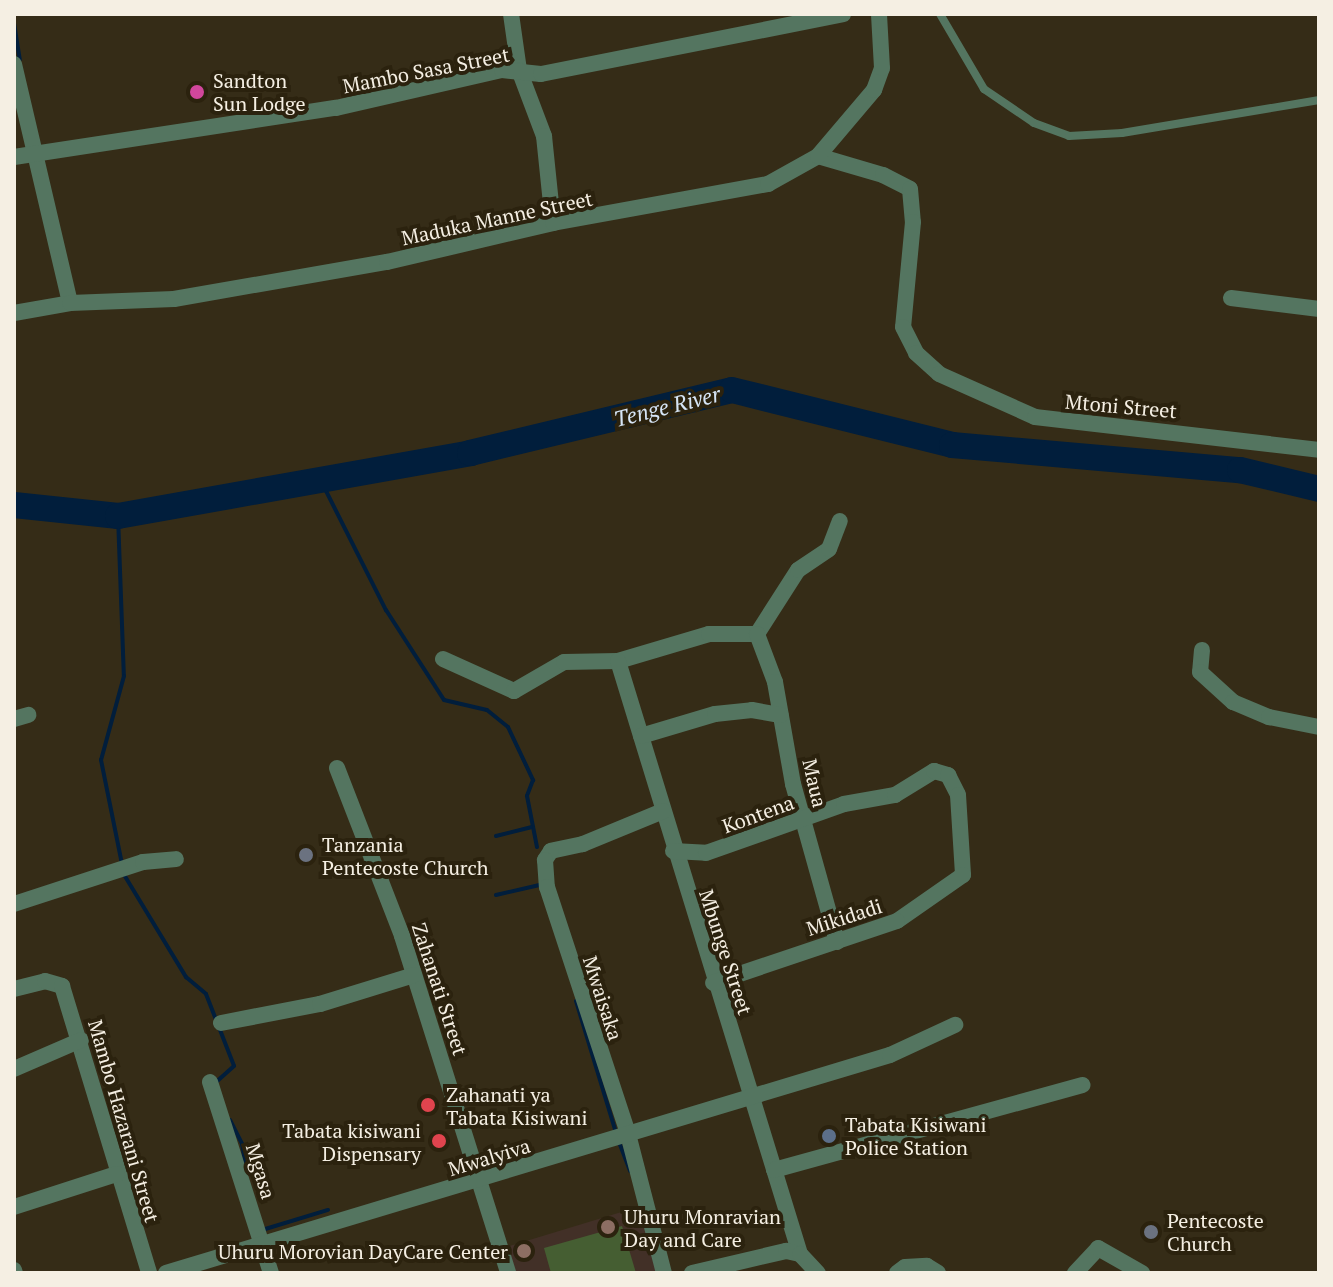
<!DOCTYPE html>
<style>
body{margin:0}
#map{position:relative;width:1333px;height:1287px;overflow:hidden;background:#352c17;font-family:"PT Serif",serif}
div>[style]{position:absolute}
.education>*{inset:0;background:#423027}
.green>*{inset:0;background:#455e32}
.stream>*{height:4px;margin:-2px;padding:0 2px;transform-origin:2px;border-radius:2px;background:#011e3c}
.river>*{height:26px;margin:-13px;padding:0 13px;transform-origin:13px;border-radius:13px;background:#011e3c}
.service>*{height:8px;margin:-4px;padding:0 4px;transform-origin:4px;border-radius:4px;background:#547560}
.minor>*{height:16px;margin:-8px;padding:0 8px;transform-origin:8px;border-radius:8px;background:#547560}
.dots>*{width:22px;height:22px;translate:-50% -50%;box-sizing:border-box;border:4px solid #2b220e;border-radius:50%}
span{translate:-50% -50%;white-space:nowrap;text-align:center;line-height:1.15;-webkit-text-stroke:8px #2b220e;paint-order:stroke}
.street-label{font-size:20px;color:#f5efe3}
.poi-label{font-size:20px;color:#f5efe3}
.left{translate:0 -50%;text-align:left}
.right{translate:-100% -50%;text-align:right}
.water-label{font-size:22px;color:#d6e5f6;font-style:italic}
.frame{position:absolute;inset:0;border:16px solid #f5efe3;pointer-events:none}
</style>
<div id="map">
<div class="education">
<i style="clip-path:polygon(638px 1207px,658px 1271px,514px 1273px,506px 1247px)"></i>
</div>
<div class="green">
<i style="clip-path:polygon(622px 1226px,636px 1273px,551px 1273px,544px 1248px)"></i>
</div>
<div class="stream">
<i style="left:14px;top:23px;width:37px;rotate:81deg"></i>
<i style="left:14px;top:146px;width:1px;rotate:90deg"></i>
<i style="left:320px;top:479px;width:147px;rotate:63.3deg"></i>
<i style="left:386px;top:610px;width:107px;rotate:57.2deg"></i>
<i style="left:444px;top:700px;width:44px;rotate:13.1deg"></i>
<i style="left:487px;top:710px;width:27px;rotate:39deg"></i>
<i style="left:508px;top:727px;width:59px;rotate:64.7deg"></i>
<i style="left:533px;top:780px;width:17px;rotate:111deg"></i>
<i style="left:527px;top:796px;width:52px;rotate:78.9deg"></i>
<i style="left:118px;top:516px;width:160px;rotate:87.9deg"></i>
<i style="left:124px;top:676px;width:87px;rotate:105.3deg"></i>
<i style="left:101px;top:760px;width:106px;rotate:78.6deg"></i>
<i style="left:496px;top:836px;width:36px;rotate:-14deg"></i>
<i style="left:123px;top:873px;width:122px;rotate:58.8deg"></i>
<i style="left:186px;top:977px;width:26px;rotate:40deg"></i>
<i style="left:206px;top:994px;width:77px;rotate:68.7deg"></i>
<i style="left:234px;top:1066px;width:24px;rotate:138deg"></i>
<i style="left:496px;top:895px;width:49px;rotate:-12.9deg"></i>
<i style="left:576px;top:1001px;width:134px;rotate:73.1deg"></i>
<i style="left:230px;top:1120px;width:27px;rotate:63deg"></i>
<i style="left:242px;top:1144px;width:28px;rotate:80deg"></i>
<i style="left:619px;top:1142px;width:31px;rotate:69deg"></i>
<i style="left:262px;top:1230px;width:69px;rotate:-16.9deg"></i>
</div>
<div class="river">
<i style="left:14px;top:505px;width:105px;rotate:6deg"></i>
<i style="left:118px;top:516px;width:358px;rotate:-10.1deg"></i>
<i style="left:470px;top:453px;width:269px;rotate:-13.5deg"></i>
<i style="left:732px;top:390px;width:227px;rotate:14deg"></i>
<i style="left:952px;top:445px;width:289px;rotate:5deg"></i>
<i style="left:1240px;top:470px;width:81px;rotate:13.5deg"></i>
</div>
<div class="service">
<i style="left:940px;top:14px;width:87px;rotate:59.6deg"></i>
<i style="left:984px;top:89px;width:60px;rotate:34.2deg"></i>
<i style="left:1034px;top:123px;width:37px;rotate:20deg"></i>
<i style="left:1069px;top:136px;width:53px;rotate:-3.2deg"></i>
<i style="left:1122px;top:133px;width:200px;rotate:-9.5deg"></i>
</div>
<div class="minor">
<i style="left:511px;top:14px;width:57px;rotate:81.9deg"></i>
<i style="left:519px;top:70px;width:71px;rotate:69.3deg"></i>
<i style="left:544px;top:136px;width:87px;rotate:84.1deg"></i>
<i style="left:14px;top:64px;width:245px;rotate:76.8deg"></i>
<i style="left:818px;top:156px;width:68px;rotate:16.3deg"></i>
<i style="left:883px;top:175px;width:30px;rotate:27deg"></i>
<i style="left:910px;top:189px;width:33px;rotate:85deg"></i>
<i style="left:913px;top:222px;width:105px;rotate:95.4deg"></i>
<i style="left:903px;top:327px;width:29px;rotate:63deg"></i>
<i style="left:916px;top:353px;width:31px;rotate:42deg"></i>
<i style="left:939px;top:374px;width:105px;rotate:24.1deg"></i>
<i style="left:1035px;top:417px;width:286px;rotate:6.6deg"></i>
<i style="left:14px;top:157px;width:326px;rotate:-8.7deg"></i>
<i style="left:336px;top:108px;width:170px;rotate:-12.9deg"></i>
<i style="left:502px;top:70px;width:39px;rotate:6deg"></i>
<i style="left:541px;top:74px;width:308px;rotate:-11.2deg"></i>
<i style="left:1231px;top:298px;width:89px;rotate:7.1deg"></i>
<i style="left:14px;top:313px;width:57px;rotate:-10.1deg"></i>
<i style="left:70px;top:303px;width:104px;rotate:-2.2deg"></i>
<i style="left:174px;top:299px;width:216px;rotate:-9.9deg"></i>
<i style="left:387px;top:262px;width:171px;rotate:-13.2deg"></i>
<i style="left:553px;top:223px;width:219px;rotate:-10.3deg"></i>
<i style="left:768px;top:184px;width:57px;rotate:-29.2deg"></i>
<i style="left:818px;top:156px;width:87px;rotate:-49.7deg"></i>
<i style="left:874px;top:90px;width:23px;rotate:-70deg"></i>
<i style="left:882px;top:68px;width:54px;rotate:-93.2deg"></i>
<i style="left:757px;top:634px;width:76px;rotate:-57.4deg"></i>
<i style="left:798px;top:570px;width:37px;rotate:-34deg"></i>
<i style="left:829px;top:549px;width:30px;rotate:-69deg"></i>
<i style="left:1202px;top:650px;width:22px;rotate:95deg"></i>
<i style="left:1200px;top:672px;width:45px;rotate:42.3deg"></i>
<i style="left:1233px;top:702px;width:39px;rotate:23deg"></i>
<i style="left:1269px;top:717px;width:51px;rotate:11.3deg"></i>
<i style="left:443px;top:659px;width:78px;rotate:24.3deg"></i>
<i style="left:514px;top:691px;width:58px;rotate:-30.1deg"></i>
<i style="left:564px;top:662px;width:54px;rotate:-1.1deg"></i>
<i style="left:618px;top:661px;width:95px;rotate:-16.5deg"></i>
<i style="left:709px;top:634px;width:48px"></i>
<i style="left:757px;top:634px;width:51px;rotate:69.4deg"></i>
<i style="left:775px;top:682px;width:104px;rotate:80deg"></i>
<i style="left:793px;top:784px;width:164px;rotate:74.4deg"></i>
<i style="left:618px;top:661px;width:620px;rotate:72.94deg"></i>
<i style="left:14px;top:719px;width:15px;rotate:-16deg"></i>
<i style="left:641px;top:736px;width:77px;rotate:-16.6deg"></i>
<i style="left:715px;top:714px;width:37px;rotate:-6deg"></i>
<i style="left:752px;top:710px;width:29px;rotate:10deg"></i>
<i style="left:337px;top:768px;width:180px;rotate:68.8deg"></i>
<i style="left:402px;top:936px;width:353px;rotate:72.5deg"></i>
<i style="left:663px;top:811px;width:87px;rotate:157.6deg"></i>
<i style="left:583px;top:844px;width:33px;rotate:168deg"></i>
<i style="left:551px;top:851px;width:11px;rotate:124deg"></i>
<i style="left:545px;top:860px;width:27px;rotate:86deg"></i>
<i style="left:547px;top:887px;width:260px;rotate:71.8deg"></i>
<i style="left:628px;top:1134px;width:144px;rotate:75.5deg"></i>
<i style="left:673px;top:851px;width:33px;rotate:3deg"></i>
<i style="left:706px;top:853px;width:146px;rotate:-19.5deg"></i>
<i style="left:844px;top:804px;width:52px;rotate:-10deg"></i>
<i style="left:895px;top:795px;width:46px;rotate:-31.6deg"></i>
<i style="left:934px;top:771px;width:15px;rotate:16deg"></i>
<i style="left:948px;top:775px;width:22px;rotate:63deg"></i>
<i style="left:958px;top:795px;width:80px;rotate:86.4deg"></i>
<i style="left:963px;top:875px;width:80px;rotate:145.1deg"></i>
<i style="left:897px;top:921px;width:194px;rotate:161.4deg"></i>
<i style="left:14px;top:904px;width:136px;rotate:-18deg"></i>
<i style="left:143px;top:862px;width:33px;rotate:-5deg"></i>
<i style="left:14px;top:989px;width:32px;rotate:-14deg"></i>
<i style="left:45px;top:981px;width:18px;rotate:16deg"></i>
<i style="left:62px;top:986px;width:300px;rotate:73.1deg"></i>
<i style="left:221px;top:1023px;width:101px;rotate:-10.9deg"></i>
<i style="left:320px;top:1004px;width:98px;rotate:-17.1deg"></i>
<i style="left:14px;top:1069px;width:73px;rotate:-23.4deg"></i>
<i style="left:210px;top:1082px;width:201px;rotate:72.3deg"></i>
<i style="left:774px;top:1170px;width:320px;rotate:-15.4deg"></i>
<i style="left:14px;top:1207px;width:108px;rotate:-17.8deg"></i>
<i style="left:14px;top:1270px;width:3px;rotate:72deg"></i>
<i style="left:166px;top:1273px;width:756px;rotate:-16.76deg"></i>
<i style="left:890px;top:1055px;width:72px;rotate:-24.8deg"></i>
<i style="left:692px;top:1273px;width:97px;rotate:-13.2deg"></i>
<i style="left:786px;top:1251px;width:14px;rotate:12deg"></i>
<i style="left:800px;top:1254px;width:26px;rotate:47deg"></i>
<i style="left:897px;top:1273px;width:10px;rotate:-37deg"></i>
<i style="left:905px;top:1267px;width:22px;rotate:-3deg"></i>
<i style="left:927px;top:1266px;width:13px;rotate:32deg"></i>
<i style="left:1075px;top:1273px;width:34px;rotate:-47deg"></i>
<i style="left:1098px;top:1248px;width:51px;rotate:29.6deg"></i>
</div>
<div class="dots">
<i style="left:197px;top:92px;background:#d1479c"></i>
<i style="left:306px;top:855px;background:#6b7280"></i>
<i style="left:428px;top:1105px;background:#e0444e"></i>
<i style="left:829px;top:1136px;background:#5c6f8a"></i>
<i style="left:439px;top:1141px;background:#e0444e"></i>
<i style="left:608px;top:1227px;background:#8d6e63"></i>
<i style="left:1151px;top:1232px;background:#6b7280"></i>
<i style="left:524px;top:1251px;background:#8d6e63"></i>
</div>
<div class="street-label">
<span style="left:426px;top:70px;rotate:-11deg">Mambo Sasa Street</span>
<span style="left:497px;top:218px;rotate:-12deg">Maduka Manne Street</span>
<span style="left:1121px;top:406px;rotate:5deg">Mtoni Street</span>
<span style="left:815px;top:783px;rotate:77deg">Maua</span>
<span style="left:758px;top:814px;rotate:-20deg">Kontena</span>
<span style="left:844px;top:917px;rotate:-18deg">Mikidadi</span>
<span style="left:726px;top:952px;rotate:72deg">Mbunge Street</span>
<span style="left:440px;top:989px;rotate:72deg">Zahanati Street</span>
<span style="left:603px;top:998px;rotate:72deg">Mwaisaka</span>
<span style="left:124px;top:1121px;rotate:74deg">Mambo Hazarani Street</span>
<span style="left:489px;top:1157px;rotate:-17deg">Mwalyiva</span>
<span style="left:261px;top:1171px;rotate:73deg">Mgasa</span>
</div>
<div class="poi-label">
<span class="left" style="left:213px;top:92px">Sandton<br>Sun Lodge</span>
<span class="left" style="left:322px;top:856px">Tanzania<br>Pentecoste Church</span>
<span class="left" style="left:446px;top:1106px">Zahanati ya<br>Tabata Kisiwani</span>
<span class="left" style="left:845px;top:1136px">Tabata Kisiwani<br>Police Station</span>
<span class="right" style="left:421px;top:1142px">Tabata kisiwani<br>Dispensary</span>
<span class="left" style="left:624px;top:1228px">Uhuru Monravian<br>Day and Care</span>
<span class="left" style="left:1167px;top:1232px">Pentecoste<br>Church</span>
<span class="right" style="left:508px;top:1251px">Uhuru Morovian DayCare Center</span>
</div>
<div class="water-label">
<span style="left:667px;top:406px;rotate:-14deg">Tenge River</span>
</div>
<div class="frame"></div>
</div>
